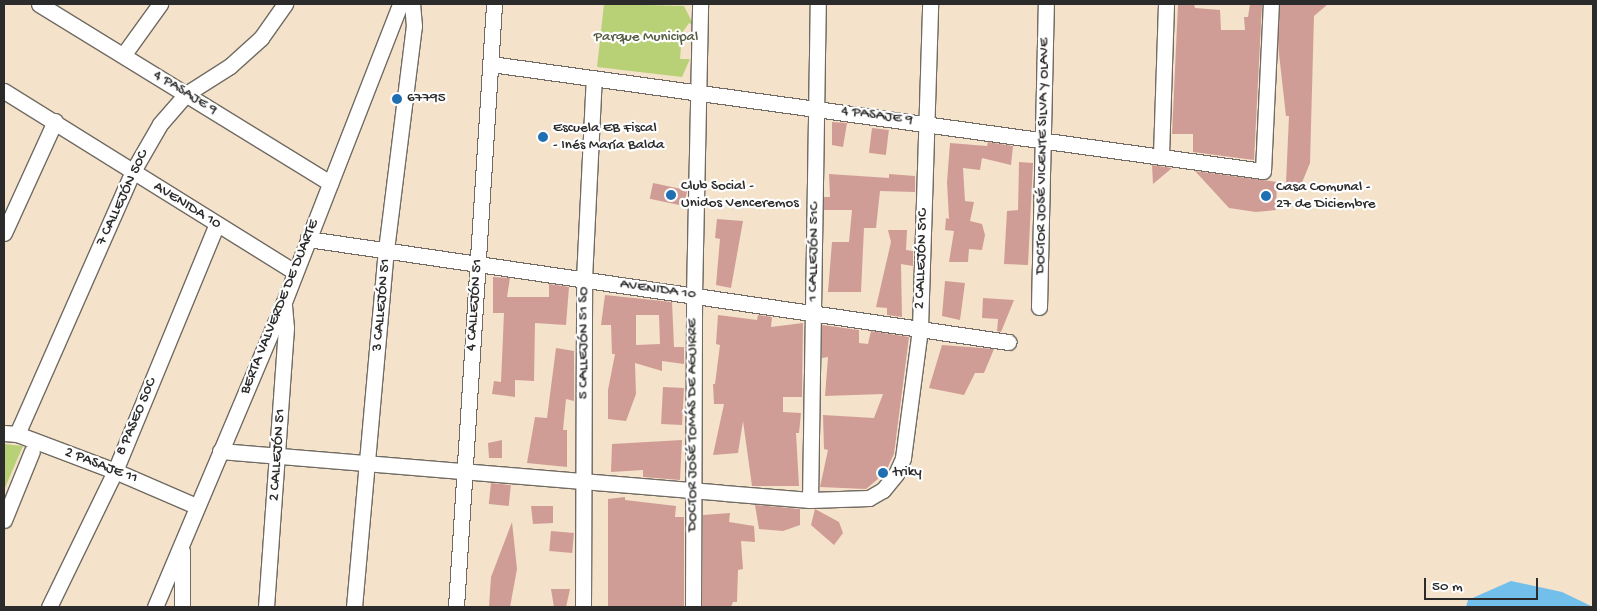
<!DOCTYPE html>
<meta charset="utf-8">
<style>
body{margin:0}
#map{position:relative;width:1597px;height:611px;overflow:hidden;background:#f4e2ca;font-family:"Gochi Hand",sans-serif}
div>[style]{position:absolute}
.green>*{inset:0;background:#b8d176}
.water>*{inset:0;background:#72bfec}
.building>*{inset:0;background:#d09d96;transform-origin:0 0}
.roads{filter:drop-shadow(1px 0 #716b63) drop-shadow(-1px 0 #716b63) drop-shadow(0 1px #716b63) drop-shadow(0 -1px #716b63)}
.street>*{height:15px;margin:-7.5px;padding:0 7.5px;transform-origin:7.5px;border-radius:7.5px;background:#fff}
.dots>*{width:14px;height:14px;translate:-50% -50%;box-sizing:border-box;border:2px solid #fff;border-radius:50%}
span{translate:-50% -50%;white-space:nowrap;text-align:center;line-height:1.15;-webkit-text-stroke:4.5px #fff;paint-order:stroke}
.park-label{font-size:15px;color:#555d42}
.street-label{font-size:15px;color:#2b2b2b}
.poi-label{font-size:15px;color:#2b2b2b}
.left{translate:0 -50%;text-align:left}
.frame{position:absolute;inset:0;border:5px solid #2b2b2b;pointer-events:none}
.scale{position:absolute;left:1424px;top:578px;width:114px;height:22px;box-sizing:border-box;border:2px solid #2b2b2b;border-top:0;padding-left:6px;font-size:15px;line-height:18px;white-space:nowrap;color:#2b2b2b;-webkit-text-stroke:4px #fff;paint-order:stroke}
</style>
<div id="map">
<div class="green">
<i style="clip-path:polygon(604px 4px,684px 6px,694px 26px,689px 23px,682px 33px,680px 59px,690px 59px,682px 77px,597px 67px)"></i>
<i style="clip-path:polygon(4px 444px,23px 446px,4px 490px)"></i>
</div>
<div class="water">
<i style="clip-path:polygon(1511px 581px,1562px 592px,1593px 607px,1466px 607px,1468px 600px)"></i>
</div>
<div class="building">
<i style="clip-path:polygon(1178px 4px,1194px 4px,1195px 8px,1220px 10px,1221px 30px,1245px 30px,1244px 17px,1248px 17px,1250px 4px,1262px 4px,1254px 160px,1193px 152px,1193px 134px,1172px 134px)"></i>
<i style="clip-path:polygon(1280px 4px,1328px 4px,1314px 16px,1310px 163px,1301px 185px,1286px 183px,1289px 116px,1286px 116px,1278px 45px)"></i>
<i style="clip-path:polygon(832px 122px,847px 123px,843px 147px,832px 145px)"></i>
<i style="left:872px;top:128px;width:17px;height:25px;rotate:7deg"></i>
<i style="clip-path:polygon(988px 142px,1013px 146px,1011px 165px,982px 158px,980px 170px,963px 168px,965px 201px,974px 202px,970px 221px,982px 224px,985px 235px,982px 250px,969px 249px,968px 262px,949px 262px,954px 231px,945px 230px,946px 218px,949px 219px,947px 182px,950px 143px,987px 146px)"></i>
<i style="clip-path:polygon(1019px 162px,1033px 163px,1028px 265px,1004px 264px,1007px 211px,1018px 210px)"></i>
<i style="clip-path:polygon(1152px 165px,1172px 168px,1153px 184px)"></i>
<i style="clip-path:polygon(1195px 171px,1277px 182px,1276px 210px,1256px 212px,1229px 208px)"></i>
<i style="clip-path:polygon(829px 174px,889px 178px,889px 174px,915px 176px,915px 192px,880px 191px,876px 228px,864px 228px,861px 292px,828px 292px,832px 242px,849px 242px,852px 210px,824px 210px,824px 197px,830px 197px)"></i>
<i style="left:653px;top:183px;width:35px;height:16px;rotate:12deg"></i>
<i style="clip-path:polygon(717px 219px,743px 221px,731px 288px,716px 285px,720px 239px,715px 238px)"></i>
<i style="clip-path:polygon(888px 230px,907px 230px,906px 250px,913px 251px,913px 266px,901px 264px,902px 317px,887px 315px,887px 308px,876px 307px,891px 242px)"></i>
<i style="clip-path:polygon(493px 277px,510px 278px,507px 297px,549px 297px,549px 284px,569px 287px,566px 325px,535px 323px,534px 381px,515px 380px,515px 397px,492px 394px,494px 381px,501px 382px,504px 313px,493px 313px)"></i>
<i style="clip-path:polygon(945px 281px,965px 283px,960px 320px,942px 316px)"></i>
<i style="clip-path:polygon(evenodd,605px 295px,672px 302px,674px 347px,684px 347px,684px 364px,662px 361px,662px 371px,635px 363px,636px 394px,626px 421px,608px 419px,608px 390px,615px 354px,612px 354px,611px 325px,601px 325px,605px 295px,636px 315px,659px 315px,660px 344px,636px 345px,636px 315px)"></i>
<i style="clip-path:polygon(983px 298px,1014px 300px,1001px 332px,997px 331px,998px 319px,982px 318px)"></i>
<i style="clip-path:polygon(718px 315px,757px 320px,758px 315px,772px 317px,771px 327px,803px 323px,802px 397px,783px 397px,783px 412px,801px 413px,799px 433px,796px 433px,799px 486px,752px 486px,743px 421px,738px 453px,713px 455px,724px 404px,714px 404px,713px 384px,715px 384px,720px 345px,716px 344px)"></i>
<i style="clip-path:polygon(822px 325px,859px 330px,859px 343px,868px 344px,871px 331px,909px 337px,894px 454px,885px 473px,866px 489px,820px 487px,828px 450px,824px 449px,823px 415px,874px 418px,883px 394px,825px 396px,828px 357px,822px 358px)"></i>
<i style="clip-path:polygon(942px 345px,994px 349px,984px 373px,975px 373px,964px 395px,929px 388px)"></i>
<i style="clip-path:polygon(556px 348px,574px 351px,574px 401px,566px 399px,563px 430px,567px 430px,567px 467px,527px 463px,535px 417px,547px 418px)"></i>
<i style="left:663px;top:387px;width:21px;height:37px;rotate:3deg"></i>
<i style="clip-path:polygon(502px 440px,502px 458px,489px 458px,488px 443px)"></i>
<i style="clip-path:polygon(682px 440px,680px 480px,643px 477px,643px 470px,611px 472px,612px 444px)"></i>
<i style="left:491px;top:483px;width:20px;height:21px;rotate:6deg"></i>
<i style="clip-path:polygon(625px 497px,625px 500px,676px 506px,675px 517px,684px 517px,684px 607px,608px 607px,608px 499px)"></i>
<i style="clip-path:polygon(755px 505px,800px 509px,800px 525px,783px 531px,759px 529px)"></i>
<i style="clip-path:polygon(531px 506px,553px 506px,553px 523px,533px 524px)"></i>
<i style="clip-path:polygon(815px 509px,839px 522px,843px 533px,834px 545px,811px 525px)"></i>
<i style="clip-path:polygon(730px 513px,729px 522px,754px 526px,755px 542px,741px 541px,743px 569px,738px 570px,737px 602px,733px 602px,731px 607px,702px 607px,703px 515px)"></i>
<i style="clip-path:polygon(512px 522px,517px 569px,510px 607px,489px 607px,491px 577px)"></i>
<i style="left:551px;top:531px;width:23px;height:20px;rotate:5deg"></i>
<i style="clip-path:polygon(551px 589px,570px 589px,566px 607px,554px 607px)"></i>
</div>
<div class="roads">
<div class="street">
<i style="left:39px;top:4px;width:342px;rotate:31.6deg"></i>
<i style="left:124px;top:54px;width:62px;rotate:-54.2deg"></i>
<i style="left:491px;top:64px;width:779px;rotate:7.89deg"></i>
<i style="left:1263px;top:171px;width:167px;rotate:-87.3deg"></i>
<i style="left:4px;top:91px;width:343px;rotate:31.9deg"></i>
<i style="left:1161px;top:155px;width:151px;rotate:-88.1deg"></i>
<i style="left:4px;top:233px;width:123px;rotate:-65.5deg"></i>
<i style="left:308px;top:239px;width:708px;rotate:8.37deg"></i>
<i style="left:1039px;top:307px;width:303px;rotate:-88.7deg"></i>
<i style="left:4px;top:433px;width:13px;rotate:4deg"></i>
<i style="left:17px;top:434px;width:105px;rotate:20.7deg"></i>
<i style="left:115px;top:471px;width:88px;rotate:23.4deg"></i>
<i style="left:17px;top:434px;width:287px;rotate:-66.2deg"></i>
<i style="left:133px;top:171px;width:54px;rotate:-60.1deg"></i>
<i style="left:160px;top:124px;width:40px;rotate:-49deg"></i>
<i style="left:186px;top:94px;width:52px;rotate:-32.5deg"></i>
<i style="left:230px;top:66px;width:42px;rotate:-42.1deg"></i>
<i style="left:261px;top:38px;width:42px;rotate:-54.8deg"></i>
<i style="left:220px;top:451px;width:592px;rotate:4.75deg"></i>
<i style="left:810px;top:500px;width:59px;rotate:-1.9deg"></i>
<i style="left:869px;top:498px;width:16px;rotate:-30deg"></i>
<i style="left:883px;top:490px;width:21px;rotate:-51deg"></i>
<i style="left:896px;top:474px;width:17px;rotate:-66deg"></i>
<i style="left:903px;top:458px;width:131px;rotate:-82.5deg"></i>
<i style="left:920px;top:328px;width:324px;rotate:-88.2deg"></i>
<i style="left:810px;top:500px;width:496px;rotate:-89.1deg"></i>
<i style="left:4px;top:520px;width:74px;rotate:-67.9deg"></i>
<i style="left:182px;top:551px;width:56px;rotate:90deg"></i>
<i style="left:49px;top:607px;width:151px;rotate:-64.1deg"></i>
<i style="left:115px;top:471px;width:267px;rotate:-67.6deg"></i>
<i style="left:155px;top:607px;width:331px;rotate:-67.1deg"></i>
<i style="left:284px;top:302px;width:320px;rotate:-68.7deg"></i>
<i style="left:266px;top:607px;width:280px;rotate:-85.9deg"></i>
<i style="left:286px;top:328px;width:22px;rotate:-95deg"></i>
<i style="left:354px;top:607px;width:358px;rotate:-84.9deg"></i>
<i style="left:386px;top:250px;width:226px;rotate:-82.9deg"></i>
<i style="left:414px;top:26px;width:22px;rotate:-95deg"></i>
<i style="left:456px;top:607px;width:604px;rotate:-86.39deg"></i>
<i style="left:583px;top:607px;width:328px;rotate:-89.8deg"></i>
<i style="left:584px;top:279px;width:201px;rotate:-87.2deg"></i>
<i style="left:693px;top:607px;width:311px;rotate:-89.8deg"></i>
<i style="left:694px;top:296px;width:292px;rotate:-88.8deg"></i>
</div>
</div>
<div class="dots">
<i style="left:397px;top:99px;background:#1f6fb2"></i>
<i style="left:543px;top:137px;background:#1f6fb2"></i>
<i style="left:671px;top:195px;background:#1f6fb2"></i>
<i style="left:1266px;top:196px;background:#1f6fb2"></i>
<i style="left:883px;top:473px;background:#1f6fb2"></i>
</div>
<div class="park-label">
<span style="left:646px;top:38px">Parque Municipal</span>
</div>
<div class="street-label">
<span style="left:185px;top:93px;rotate:32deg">4 PASAJE 9</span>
<span style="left:877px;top:116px;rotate:8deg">4 PASAJE 9</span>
<span style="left:1043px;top:156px;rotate:-89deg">DOCTOR JOSÉ VICENTE SILVA Y OLAVE</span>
<span style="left:123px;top:198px;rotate:-65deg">7 CALLEJÓN 50C</span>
<span style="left:187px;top:206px;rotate:32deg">AVENIDA 10</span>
<span style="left:814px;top:252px;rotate:-89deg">1 CALLEJÓN 51C</span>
<span style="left:922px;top:259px;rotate:-88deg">2 CALLEJÓN 51C</span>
<span style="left:658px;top:290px;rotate:8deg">AVENIDA 10</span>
<span style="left:382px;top:305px;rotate:-85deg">3 CALLEJÓN 51</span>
<span style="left:475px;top:305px;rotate:-86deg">4 CALLEJÓN 51</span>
<span style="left:280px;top:307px;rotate:-68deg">BERTA VALVERDE DE DUARTE</span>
<span style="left:584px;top:343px;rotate:-90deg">5 CALLEJÓN 51 SO</span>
<span style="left:137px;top:417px;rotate:-67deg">8 PASEO 50C</span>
<span style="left:693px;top:425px;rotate:-90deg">DOCTOR JOSÉ TOMÁS DE AGUIRRE</span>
<span style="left:278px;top:455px;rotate:-86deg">2 CALLEJÓN 51</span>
<span style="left:101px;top:466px;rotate:21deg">2 PASAJE 11</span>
</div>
<div class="poi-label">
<span class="left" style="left:407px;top:99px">67795</span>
<span class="left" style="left:553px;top:137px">Escuela EB Fiscal<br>- Inés María Balda</span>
<span class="left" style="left:681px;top:195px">Club Social -<br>Unidos Venceremos</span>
<span class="left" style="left:1276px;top:196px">Casa Comunal -<br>27 de Diciembre</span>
<span class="left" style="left:893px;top:473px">triky</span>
</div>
<div class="frame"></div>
<div class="scale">50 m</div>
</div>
